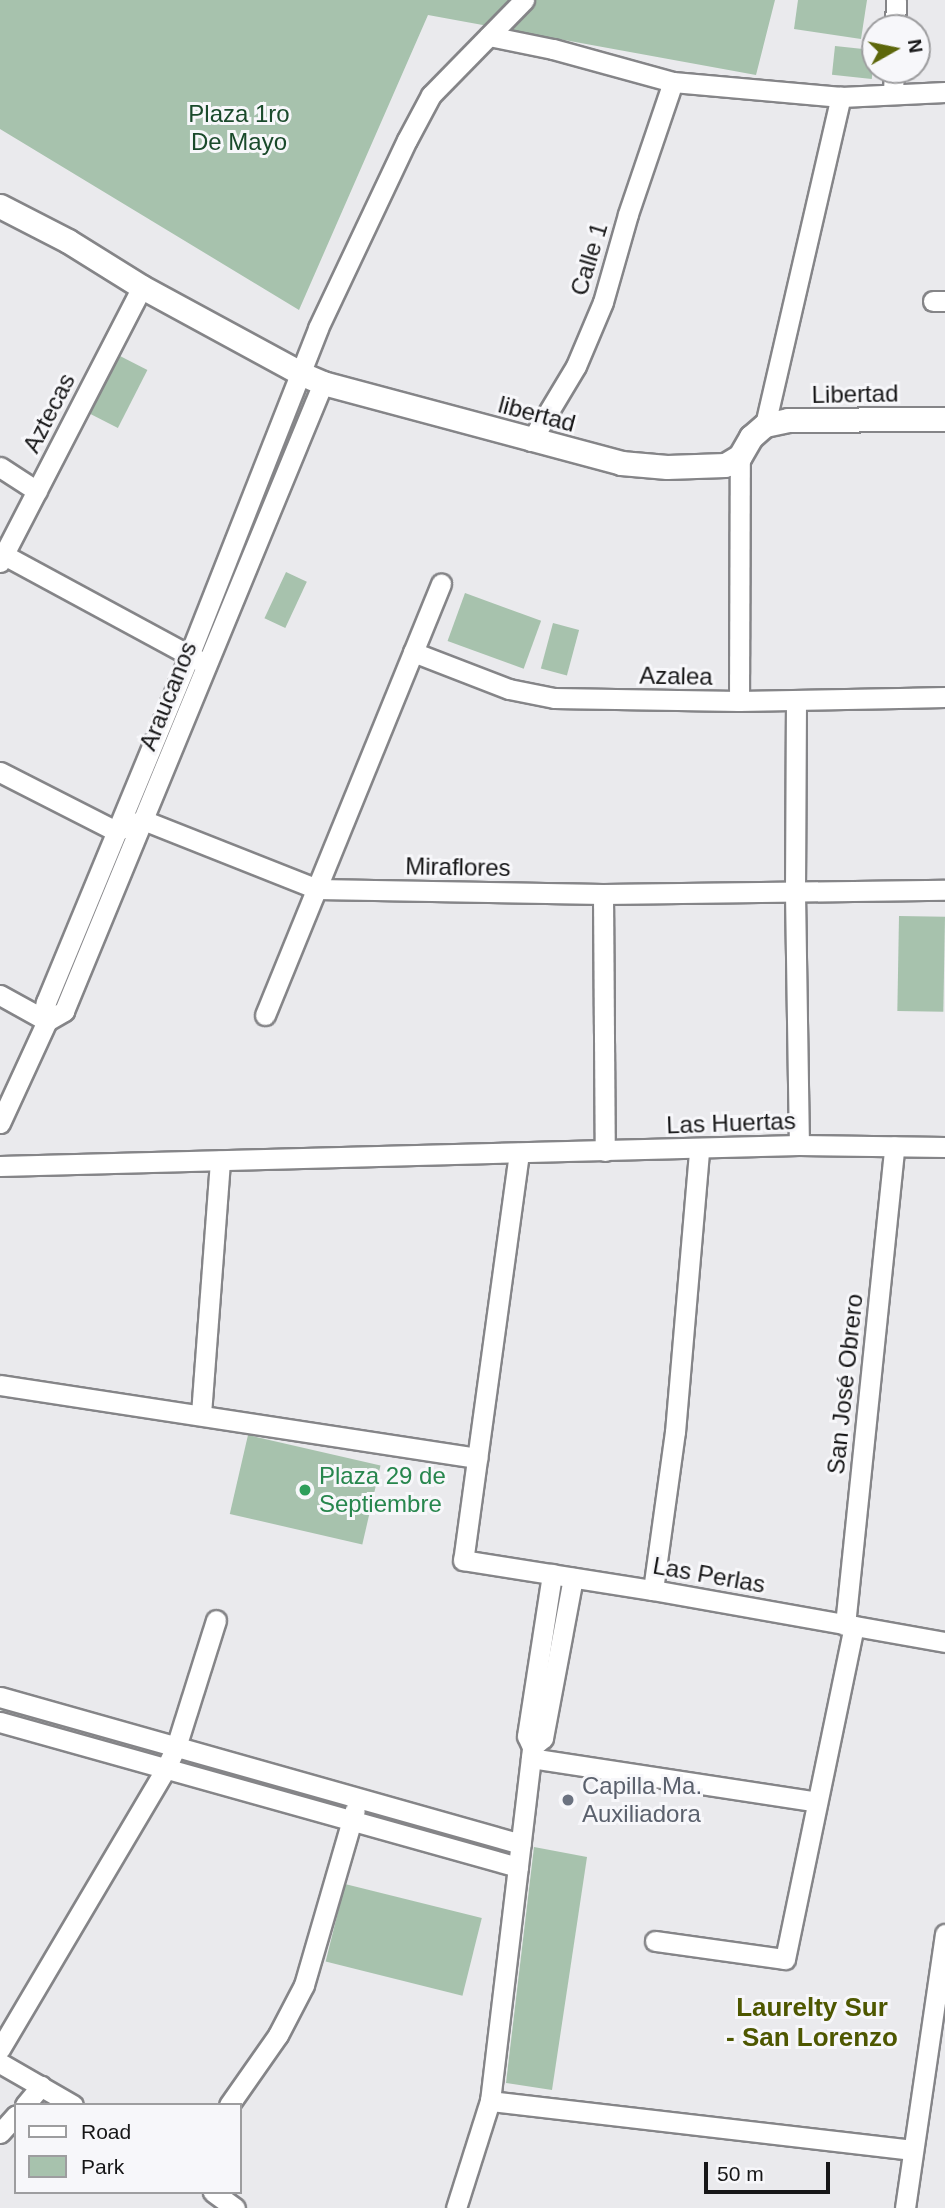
<!DOCTYPE html>
<meta charset="utf-8">
<style>
body{margin:0}
#map{position:relative;width:945px;height:2208px;overflow:hidden;background:#eaeaed;font-family:Arial,sans-serif}
div>[style]{position:absolute}
.green>*{inset:0;background:#a7c2ad;transform-origin:0 0}
.roads{filter:drop-shadow(2px 0 #858588) drop-shadow(-2px 0 #858588) drop-shadow(0 2px #858588) drop-shadow(0 -2px #858588)}
.minor>*{height:19px;margin:-9.5px;padding:0 9.5px;transform-origin:9.5px;border-radius:9.5px;background:#fff}
.major>*{height:23px;margin:-11.5px;padding:0 11.5px;transform-origin:11.5px;border-radius:11.5px;background:#fff}
.dots>*{width:19px;height:19px;translate:-50% -50%;box-sizing:border-box;border:4px solid #f7f7fa;border-radius:50%}
span{translate:-50% -50%;white-space:nowrap;text-align:center;line-height:1.15;-webkit-text-stroke:6px #f7f7fa;paint-order:stroke}
.park-label{font-size:24px;color:#1a4a2b}
.street-label{font-size:24px;color:#161617}
.leisure-label{font-size:24px;color:#27864d}
.left{translate:0 -50%;text-align:left}
.worship-label{font-size:24px;color:#5b616d}
.neighbourhood-label{font-size:26px;color:#4e5700;font-weight:700}
.legend{position:absolute;left:14px;top:2103px;width:228px;height:91px;box-sizing:border-box;background:#f7f7fa;border:2px solid #9d9d9f;margin:0;padding:9px 12px;list-style:none;font-size:21px;color:#161617}
.legend li{display:flex;align-items:center;gap:14px;height:35px}
.legend b{width:35px;border:2px solid #9d9d9f}
.north{position:absolute;left:861px;top:14px;width:70px;height:70px;box-sizing:border-box;background:#f7f7fa;border:2px solid #9d9d9f;border-radius:50%;rotate:81deg;font-size:19px;font-weight:700;line-height:28px;text-align:center;color:#161617}
.north::after{content:'';display:block;margin:auto;width:24px;height:32px;background:#5d670b;clip-path:polygon(50% 0,100% 100%,50% 72%,0 100%)}
.scale{position:absolute;left:704px;top:2162px;width:126px;height:32px;box-sizing:border-box;border:4px solid #161617;border-top:0;padding-left:9px;font-size:21px;line-height:24px;white-space:nowrap;color:#161617;-webkit-text-stroke:5px #f7f7fa;paint-order:stroke}
</style>
<div id="map">
<div class="green">
<i style="clip-path:polygon(0 0,775px 0,756px 75px,428px 15px,299px 310px,0 129px)"></i>
<i style="clip-path:polygon(798px 0,867px 0,861px 39px,794px 29px)"></i>
<i style="left:835px;top:46px;width:40px;height:29px;rotate:6deg"></i>
<i style="left:118px;top:355px;width:33px;height:65px;rotate:27deg"></i>
<i style="clip-path:polygon(307px 392px,309px 393px,204px 648px,201px 643px)"></i>
<i style="left:286px;top:572px;width:23px;height:51px;rotate:25deg"></i>
<i style="left:465px;top:593px;width:81px;height:51px;rotate:20deg"></i>
<i style="left:553px;top:623px;width:27px;height:47px;rotate:15deg"></i>
<i style="left:899px;top:916px;width:46px;height:95px;rotate:1deg"></i>
<i style="left:248px;top:1435px;width:136px;height:81px;rotate:13deg"></i>
<i style="clip-path:polygon(0 1707px,156px 1751px,157px 1753px,0 1710px)"></i>
<i style="clip-path:polygon(196px 1763px,339px 1803px,340px 1806px,195px 1766px)"></i>
<i style="clip-path:polygon(370px 1812px,493px 1847px,494px 1849px,369px 1815px)"></i>
<i style="clip-path:polygon(534px 1847px,587px 1857px,552px 2090px,506px 2083px)"></i>
<i style="left:345px;top:1884px;width:141px;height:80px;rotate:14deg"></i>
</div>
<div class="roads">
<div class="minor">
<i style="left:895px;top:28px;width:28px;rotate:-88deg"></i>
<i style="left:489px;top:36px;width:65px;rotate:11.5deg"></i>
<i style="left:553px;top:49px;width:124px;rotate:15.4deg"></i>
<i style="left:673px;top:82px;width:169px;rotate:5.1deg"></i>
<i style="left:841px;top:97px;width:104px;rotate:-2.8deg"></i>
<i style="left:893px;top:94px;width:24px;rotate:-88deg"></i>
<i style="left:933px;top:301px;width:12px"></i>
<i style="left:765px;top:425px;width:337px;rotate:-77deg"></i>
<i style="left:531px;top:441px;width:87px;rotate:-59deg"></i>
<i style="left:576px;top:366px;width:69px;rotate:-67.1deg"></i>
<i style="left:603px;top:302px;width:91px;rotate:-74.1deg"></i>
<i style="left:628px;top:214px;width:139px;rotate:-71.2deg"></i>
<i style="left:0;top:467px;width:44px;rotate:33deg"></i>
<i style="left:4px;top:555px;width:223px;rotate:28.4deg"></i>
<i style="left:0;top:562px;width:309px;rotate:-62.7deg"></i>
<i style="left:413px;top:652px;width:103px;rotate:21.1deg"></i>
<i style="left:509px;top:689px;width:46px;rotate:11.3deg"></i>
<i style="left:554px;top:698px;width:185px;rotate:0.9deg"></i>
<i style="left:739px;top:701px;width:206px;rotate:-1.1deg"></i>
<i style="left:796px;top:700px;width:193px;rotate:90.3deg"></i>
<i style="left:795px;top:893px;width:252px;rotate:89.1deg"></i>
<i style="left:739px;top:701px;width:245px;rotate:-89.8deg"></i>
<i style="left:0;top:772px;width:130px;rotate:27deg"></i>
<i style="left:116px;top:831px;width:29px;rotate:-22deg"></i>
<i style="left:143px;top:820px;width:187px;rotate:21.6deg"></i>
<i style="left:317px;top:889px;width:286px;rotate:1deg"></i>
<i style="left:603px;top:894px;width:342px;rotate:-0.7deg"></i>
<i style="left:603px;top:894px;width:257px;rotate:89.6deg"></i>
<i style="left:0;top:995px;width:54px;rotate:29deg"></i>
<i style="left:265px;top:1015px;width:466px;rotate:-67.8deg"></i>
<i style="left:49px;top:1018px;width:9px;rotate:-122deg"></i>
<i style="left:44px;top:1010px;width:8px;rotate:-76deg"></i>
<i style="left:46px;top:1002px;width:374px;rotate:-67.5deg"></i>
<i style="left:189px;top:656px;width:352px;rotate:-68.5deg"></i>
<i style="left:318px;top:328px;width:208px;rotate:-64.7deg"></i>
<i style="left:407px;top:140px;width:51px;rotate:-61.9deg"></i>
<i style="left:431px;top:95px;width:133px;rotate:-45.6deg"></i>
<i style="left:0;top:1123px;width:112px;rotate:-65.3deg"></i>
<i style="left:47px;top:1021px;width:20px;rotate:-30deg"></i>
<i style="left:64px;top:1011px;width:679px;rotate:-67.59deg"></i>
<i style="left:519px;top:1153px;width:411px;rotate:97.8deg"></i>
<i style="left:463px;top:1560px;width:192px;rotate:9deg"></i>
<i style="left:653px;top:1590px;width:297px;rotate:10.1deg"></i>
<i style="left:0;top:1166px;width:799px;rotate:-1.51deg"></i>
<i style="left:799px;top:1145px;width:146px;rotate:0.8deg"></i>
<i style="left:0;top:1385px;width:483px;rotate:8.7deg"></i>
<i style="left:201px;top:1414px;width:254px;rotate:-85.7deg"></i>
<i style="left:653px;top:1590px;width:160px;rotate:-82.1deg"></i>
<i style="left:675px;top:1432px;width:283px;rotate:-85.1deg"></i>
<i style="left:845px;top:1625px;width:481px;rotate:-84.1deg"></i>
<i style="left:0;top:1697px;width:541px;rotate:15.76deg"></i>
<i style="left:0;top:1722px;width:538px;rotate:15.64deg"></i>
<i style="left:532px;top:1747px;width:14px;rotate:-39deg"></i>
<i style="left:543px;top:1738px;width:163px;rotate:-79.4deg"></i>
<i style="left:531px;top:1758px;width:289px;rotate:8.7deg"></i>
<i style="left:655px;top:1941px;width:131px;rotate:7.9deg"></i>
<i style="left:785px;top:1959px;width:340px;rotate:-78.3deg"></i>
<i style="left:0;top:2049px;width:326px;rotate:-59.4deg"></i>
<i style="left:166px;top:1768px;width:23px;rotate:-65deg"></i>
<i style="left:176px;top:1747px;width:133px;rotate:-72.5deg"></i>
<i style="left:0;top:2063px;width:84px;rotate:29.9deg"></i>
<i style="left:490px;top:2101px;width:425px;rotate:6.6deg"></i>
<i style="left:25px;top:2105px;width:25px;rotate:-50deg"></i>
<i style="left:229px;top:2105px;width:85px;rotate:-55deg"></i>
<i style="left:278px;top:2035px;width:56px;rotate:-62.5deg"></i>
<i style="left:304px;top:1985px;width:182px;rotate:-73.8deg"></i>
<i style="left:0;top:2133px;width:24px;rotate:-48deg"></i>
<i style="left:213px;top:2192px;width:27px;rotate:36deg"></i>
<i style="left:456px;top:2208px;width:112px;rotate:-72.4deg"></i>
<i style="left:490px;top:2101px;width:356px;rotate:-83.2deg"></i>
<i style="left:532px;top:1747px;width:12px;rotate:-114deg"></i>
<i style="left:527px;top:1736px;width:164px;rotate:-81.2deg"></i>
<i style="left:905px;top:2208px;width:277px;rotate:-81.7deg"></i>
</div>
<div class="major">
<i style="left:0;top:206px;width:76px;rotate:27.2deg"></i>
<i style="left:68px;top:241px;width:87px;rotate:31.9deg"></i>
<i style="left:142px;top:287px;width:182px;rotate:28.5deg"></i>
<i style="left:302px;top:374px;width:23px;rotate:23deg"></i>
<i style="left:323px;top:383px;width:309px;rotate:15deg"></i>
<i style="left:621px;top:463px;width:46px;rotate:5deg"></i>
<i style="left:667px;top:467px;width:58px;rotate:-2deg"></i>
<i style="left:725px;top:465px;width:17px;rotate:-31deg"></i>
<i style="left:740px;top:456px;width:22px;rotate:-60deg"></i>
<i style="left:751px;top:437px;width:18px;rotate:-41deg"></i>
<i style="left:765px;top:425px;width:24px;rotate:-12deg"></i>
<i style="left:788px;top:420px;width:157px;rotate:-0.4deg"></i>
</div>
</div>
<div class="dots">
<i style="left:305px;top:1490px;background:#2e9e5b"></i>
<i style="left:568px;top:1800px;background:#6b7280"></i>
</div>
<div class="park-label">
<span style="left:239px;top:128px">Plaza 1ro<br>De Mayo</span>
</div>
<div class="street-label">
<span style="left:589px;top:259px;rotate:-73deg">Calle 1</span>
<span style="left:855px;top:394px;rotate:-1deg">Libertad</span>
<span style="left:49px;top:413px;rotate:-63deg">Aztecas</span>
<span style="left:537px;top:414px;rotate:15deg">libertad</span>
<span style="left:676px;top:676px;rotate:1deg">Azalea</span>
<span style="left:168px;top:696px;rotate:-68deg">Araucanos</span>
<span style="left:458px;top:867px;rotate:1deg">Miraflores</span>
<span style="left:731px;top:1123px;rotate:-2deg">Las Huertas</span>
<span style="left:845px;top:1384px;rotate:-84deg">San José Obrero</span>
<span style="left:709px;top:1575px;rotate:10deg">Las Perlas</span>
</div>
<div class="leisure-label">
<span class="left" style="left:319px;top:1490px">Plaza 29 de<br>Septiembre</span>
</div>
<div class="worship-label">
<span class="left" style="left:582px;top:1800px">Capilla Ma.<br>Auxiliadora</span>
</div>
<div class="neighbourhood-label">
<span style="left:812px;top:2023px">Laurelty Sur<br>- San Lorenzo</span>
</div>
<ul class="legend">
<li><b style="height:9px;background:#fff"></b>Road</li>
<li><b style="height:19px;background:#a7c2ad"></b>Park</li>
</ul>
<div class="north">N</div>
<div class="scale">50 m</div>
</div>
